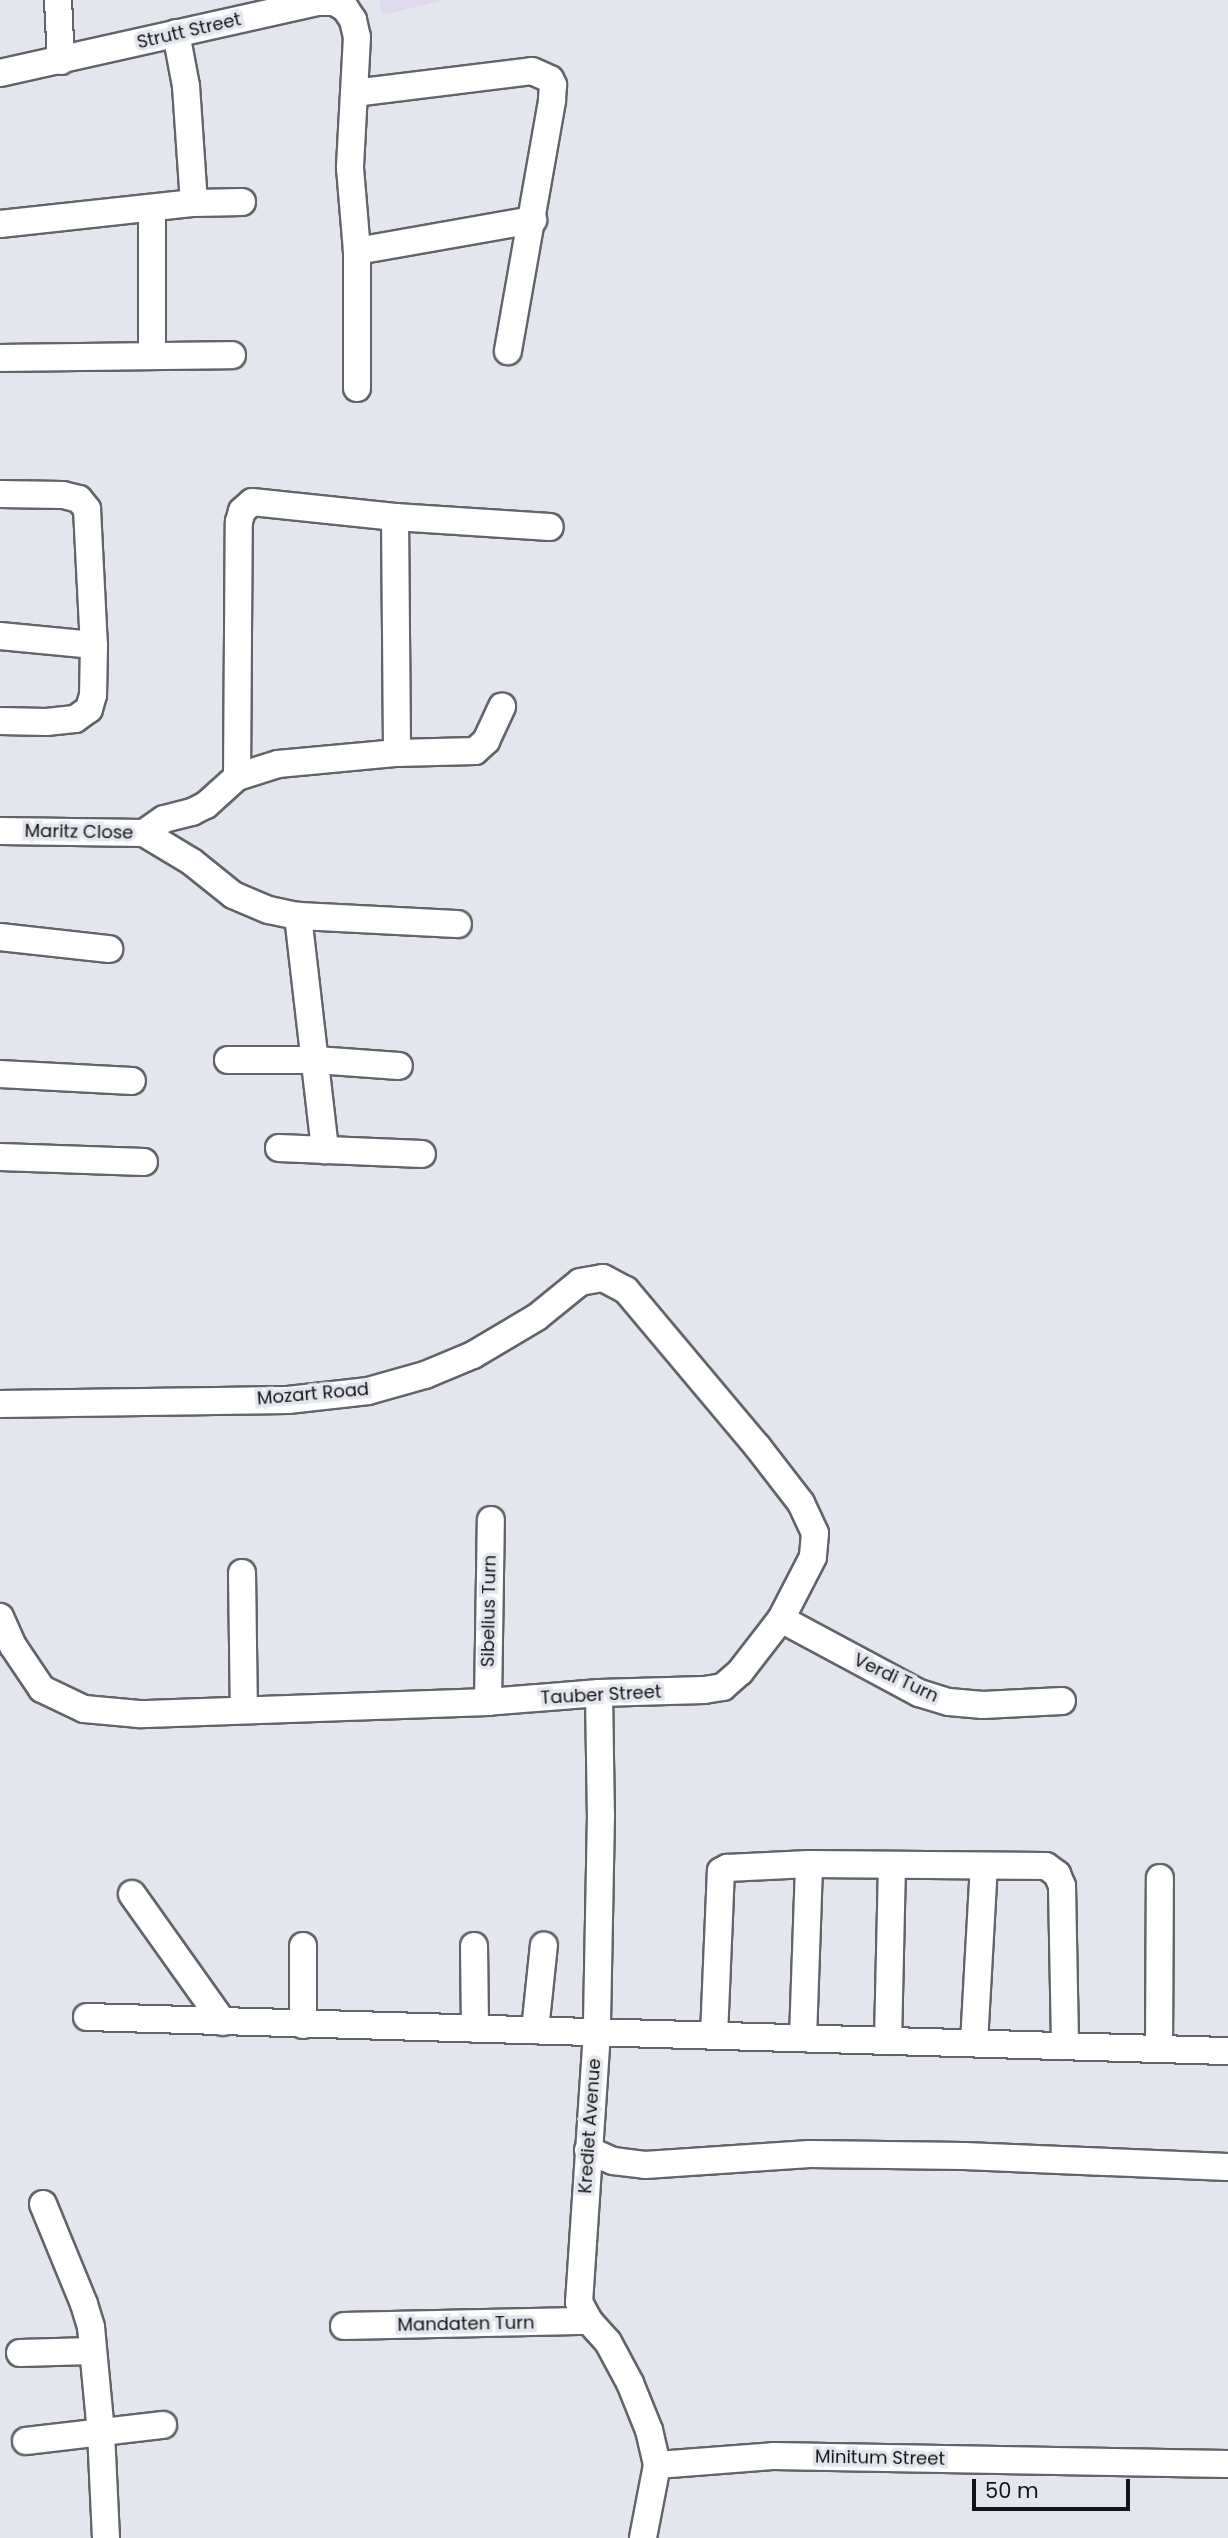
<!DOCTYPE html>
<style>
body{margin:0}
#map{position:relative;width:1228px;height:2538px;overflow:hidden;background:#e4e6ee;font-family:Poppins,sans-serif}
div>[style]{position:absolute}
.commercial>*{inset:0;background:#ded9ef}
.roads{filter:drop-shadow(2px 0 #63646b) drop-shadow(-2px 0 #63646b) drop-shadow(0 2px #63646b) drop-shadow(0 -2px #63646b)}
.minor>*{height:26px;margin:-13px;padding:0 13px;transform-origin:13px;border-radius:13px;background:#fff}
span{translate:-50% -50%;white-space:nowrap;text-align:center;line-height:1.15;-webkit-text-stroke:7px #e4e6ee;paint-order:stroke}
.street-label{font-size:18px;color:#131417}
.scale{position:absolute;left:972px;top:2479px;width:158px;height:32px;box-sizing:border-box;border:4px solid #131417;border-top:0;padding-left:9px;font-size:21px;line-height:24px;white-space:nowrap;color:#131417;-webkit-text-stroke:5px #e4e6ee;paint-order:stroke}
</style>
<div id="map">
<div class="commercial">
<i style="clip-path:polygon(379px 0,445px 0,382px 15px)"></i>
</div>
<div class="roads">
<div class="minor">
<i style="left:58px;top:0;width:61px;rotate:87.2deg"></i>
<i style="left:176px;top:33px;width:54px;rotate:79.3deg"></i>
<i style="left:186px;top:86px;width:117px;rotate:86.1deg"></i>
<i style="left:0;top:73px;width:325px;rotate:-12.6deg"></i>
<i style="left:317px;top:2px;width:17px"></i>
<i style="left:334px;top:2px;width:13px;rotate:29deg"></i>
<i style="left:345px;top:8px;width:14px;rotate:56deg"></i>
<i style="left:353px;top:20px;width:17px;rotate:77deg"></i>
<i style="left:357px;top:37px;width:131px;rotate:93.1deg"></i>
<i style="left:350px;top:168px;width:83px;rotate:85.2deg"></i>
<i style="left:357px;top:251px;width:137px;rotate:90deg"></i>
<i style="left:354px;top:93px;width:179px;rotate:-7deg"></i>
<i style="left:532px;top:71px;width:20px;rotate:24deg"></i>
<i style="left:550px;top:79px;width:7px;rotate:63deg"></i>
<i style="left:553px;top:85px;width:16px;rotate:94deg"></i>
<i style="left:552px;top:101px;width:254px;rotate:100deg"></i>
<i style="left:152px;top:208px;width:146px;rotate:90deg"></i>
<i style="left:0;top:224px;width:195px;rotate:-6.2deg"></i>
<i style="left:194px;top:203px;width:48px;rotate:-1.2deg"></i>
<i style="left:357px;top:251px;width:179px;rotate:-10deg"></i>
<i style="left:0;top:358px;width:232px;rotate:-0.7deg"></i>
<i style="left:0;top:494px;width:63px;rotate:0.9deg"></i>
<i style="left:63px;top:495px;width:16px;rotate:14deg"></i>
<i style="left:79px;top:499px;width:13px;rotate:51deg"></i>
<i style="left:87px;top:509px;width:136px;rotate:87.1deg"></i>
<i style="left:94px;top:645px;width:50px;rotate:91.1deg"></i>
<i style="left:93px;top:695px;width:15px;rotate:106deg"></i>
<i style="left:89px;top:709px;width:17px;rotate:144deg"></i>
<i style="left:75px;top:719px;width:29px;rotate:174deg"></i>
<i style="left:46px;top:722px;width:46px;rotate:-178.8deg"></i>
<i style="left:395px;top:517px;width:236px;rotate:89.5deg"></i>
<i style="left:0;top:636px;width:94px;rotate:5.5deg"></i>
<i style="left:237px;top:777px;width:255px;rotate:-89.6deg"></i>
<i style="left:239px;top:522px;width:11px;rotate:-75deg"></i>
<i style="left:242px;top:511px;width:13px;rotate:-42deg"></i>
<i style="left:252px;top:502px;width:144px;rotate:6deg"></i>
<i style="left:395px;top:517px;width:155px;rotate:3.7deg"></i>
<i style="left:0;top:831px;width:144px;rotate:0.8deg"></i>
<i style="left:144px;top:833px;width:56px;rotate:31.1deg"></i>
<i style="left:192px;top:862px;width:53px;rotate:38.8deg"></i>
<i style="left:233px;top:895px;width:39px;rotate:23deg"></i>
<i style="left:269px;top:910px;width:30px;rotate:12deg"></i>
<i style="left:298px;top:916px;width:160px;rotate:2.9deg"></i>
<i style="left:144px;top:833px;width:24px;rotate:-35deg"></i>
<i style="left:164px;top:819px;width:29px;rotate:-14deg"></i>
<i style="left:192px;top:812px;width:16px;rotate:-27deg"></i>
<i style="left:206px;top:805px;width:42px;rotate:-42.1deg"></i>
<i style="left:237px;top:777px;width:43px;rotate:-17.6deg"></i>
<i style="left:278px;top:764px;width:120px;rotate:-5.3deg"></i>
<i style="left:397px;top:753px;width:78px;rotate:-1.5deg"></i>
<i style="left:475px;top:751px;width:15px;rotate:-42deg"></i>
<i style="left:486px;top:741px;width:38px;rotate:-65deg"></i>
<i style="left:298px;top:916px;width:236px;rotate:83.4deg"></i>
<i style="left:0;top:937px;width:110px;rotate:6.3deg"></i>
<i style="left:228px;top:1060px;width:88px"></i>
<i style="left:316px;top:1060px;width:83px;rotate:4.1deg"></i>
<i style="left:0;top:1074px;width:132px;rotate:3deg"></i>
<i style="left:279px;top:1148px;width:143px;rotate:2.4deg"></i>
<i style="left:0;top:1157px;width:144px;rotate:2deg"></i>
<i style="left:0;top:1404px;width:288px;rotate:-0.8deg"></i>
<i style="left:288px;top:1400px;width:81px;rotate:-6.4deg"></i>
<i style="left:368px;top:1391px;width:59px;rotate:-15.7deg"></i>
<i style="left:425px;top:1375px;width:52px;rotate:-22.6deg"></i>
<i style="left:473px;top:1355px;width:74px;rotate:-30.7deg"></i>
<i style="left:537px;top:1317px;width:55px;rotate:-39.1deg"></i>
<i style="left:580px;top:1282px;width:23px;rotate:-10deg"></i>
<i style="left:603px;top:1278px;width:26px;rotate:28deg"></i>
<i style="left:626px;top:1290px;width:204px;rotate:50deg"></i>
<i style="left:757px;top:1446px;width:72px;rotate:52.3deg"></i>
<i style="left:801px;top:1503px;width:33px;rotate:65deg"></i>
<i style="left:815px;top:1533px;width:24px;rotate:95deg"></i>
<i style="left:813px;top:1557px;width:70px;rotate:117.3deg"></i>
<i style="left:781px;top:1619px;width:67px;rotate:127.7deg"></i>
<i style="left:740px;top:1672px;width:23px;rotate:139deg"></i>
<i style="left:723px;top:1687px;width:19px;rotate:171deg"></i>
<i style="left:704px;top:1690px;width:105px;rotate:178.4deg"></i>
<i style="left:599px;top:1693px;width:111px;rotate:175.4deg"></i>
<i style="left:488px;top:1702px;width:349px;rotate:178deg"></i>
<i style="left:139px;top:1714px;width:55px;rotate:-174.8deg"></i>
<i style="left:84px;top:1709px;width:47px;rotate:-154.5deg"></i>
<i style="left:42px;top:1689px;width:52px;rotate:-124deg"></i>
<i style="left:13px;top:1646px;width:32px;rotate:-114deg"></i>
<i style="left:242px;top:1573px;width:135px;rotate:89.2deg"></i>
<i style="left:781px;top:1619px;width:157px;rotate:28.2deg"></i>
<i style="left:919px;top:1693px;width:31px;rotate:17deg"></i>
<i style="left:949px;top:1702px;width:34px;rotate:5deg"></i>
<i style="left:983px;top:1705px;width:79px;rotate:-2.9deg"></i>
<i style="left:599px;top:1693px;width:121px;rotate:89.1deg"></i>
<i style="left:601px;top:1814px;width:218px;rotate:91.1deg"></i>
<i style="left:597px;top:2032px;width:271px;rotate:93.8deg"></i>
<i style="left:579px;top:2302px;width:21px;rotate:62deg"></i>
<i style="left:589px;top:2321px;width:28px;rotate:48deg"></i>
<i style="left:608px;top:2342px;width:47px;rotate:61.8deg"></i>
<i style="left:630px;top:2383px;width:51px;rotate:68deg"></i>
<i style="left:649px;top:2430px;width:36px;rotate:77deg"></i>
<i style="left:657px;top:2465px;width:74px;rotate:100.9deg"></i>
<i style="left:488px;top:1702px;width:182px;rotate:-89.1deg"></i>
<i style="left:132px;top:1894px;width:157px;rotate:54.6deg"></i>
<i style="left:474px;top:1946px;width:83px;rotate:89.3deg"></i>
<i style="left:87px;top:2017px;width:1142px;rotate:1.71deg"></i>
<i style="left:303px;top:2025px;width:79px;rotate:-90deg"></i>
<i style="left:535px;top:2030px;width:85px;rotate:-84deg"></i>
<i style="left:714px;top:2036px;width:165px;rotate:-87.6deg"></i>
<i style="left:721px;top:1871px;width:7px;rotate:-27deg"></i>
<i style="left:727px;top:1868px;width:82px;rotate:-2.8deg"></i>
<i style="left:809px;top:1864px;width:237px;rotate:0.5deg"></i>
<i style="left:1046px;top:1866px;width:14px;rotate:36deg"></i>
<i style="left:1057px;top:1874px;width:13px;rotate:67deg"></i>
<i style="left:1062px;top:1886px;width:160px;rotate:88.9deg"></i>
<i style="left:803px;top:2038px;width:174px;rotate:-88deg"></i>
<i style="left:888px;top:2041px;width:176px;rotate:-88.7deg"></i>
<i style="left:974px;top:2043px;width:177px;rotate:-86.8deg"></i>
<i style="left:1159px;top:2049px;width:171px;rotate:-89.7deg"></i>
<i style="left:588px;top:2150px;width:27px;rotate:24deg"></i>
<i style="left:613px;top:2161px;width:32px;rotate:7deg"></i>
<i style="left:645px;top:2165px;width:165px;rotate:-3.8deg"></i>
<i style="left:810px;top:2154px;width:154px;rotate:0.7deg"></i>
<i style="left:964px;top:2156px;width:264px;rotate:2.4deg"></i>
<i style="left:43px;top:2204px;width:108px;rotate:67.7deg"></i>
<i style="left:84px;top:2304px;width:24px;rotate:73deg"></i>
<i style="left:91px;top:2327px;width:105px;rotate:84.6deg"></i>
<i style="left:101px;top:2432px;width:106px;rotate:87.3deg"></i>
<i style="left:344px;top:2326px;width:245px;rotate:-1.2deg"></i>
<i style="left:20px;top:2353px;width:72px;rotate:-1.6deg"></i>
<i style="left:26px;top:2441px;width:138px;rotate:-6.7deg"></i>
<i style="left:657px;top:2465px;width:116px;rotate:-4.4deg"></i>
<i style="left:773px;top:2456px;width:455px;rotate:1deg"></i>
</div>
</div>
<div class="street-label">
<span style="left:189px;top:31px;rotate:-13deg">Strutt Street</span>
<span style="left:79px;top:832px;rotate:1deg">Maritz Close</span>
<span style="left:313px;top:1394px;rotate:-5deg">Mozart Road</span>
<span style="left:489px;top:1611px;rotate:-89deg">Sibelius Turn</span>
<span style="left:896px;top:1678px;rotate:25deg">Verdi Turn</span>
<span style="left:601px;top:1695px;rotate:-3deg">Tauber Street</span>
<span style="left:590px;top:2126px;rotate:-86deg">Krediet Avenue</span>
<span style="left:466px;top:2324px;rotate:-1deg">Mandaten Turn</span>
<span style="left:880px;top:2458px;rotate:1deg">Minitum Street</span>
</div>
<div class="scale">50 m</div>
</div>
